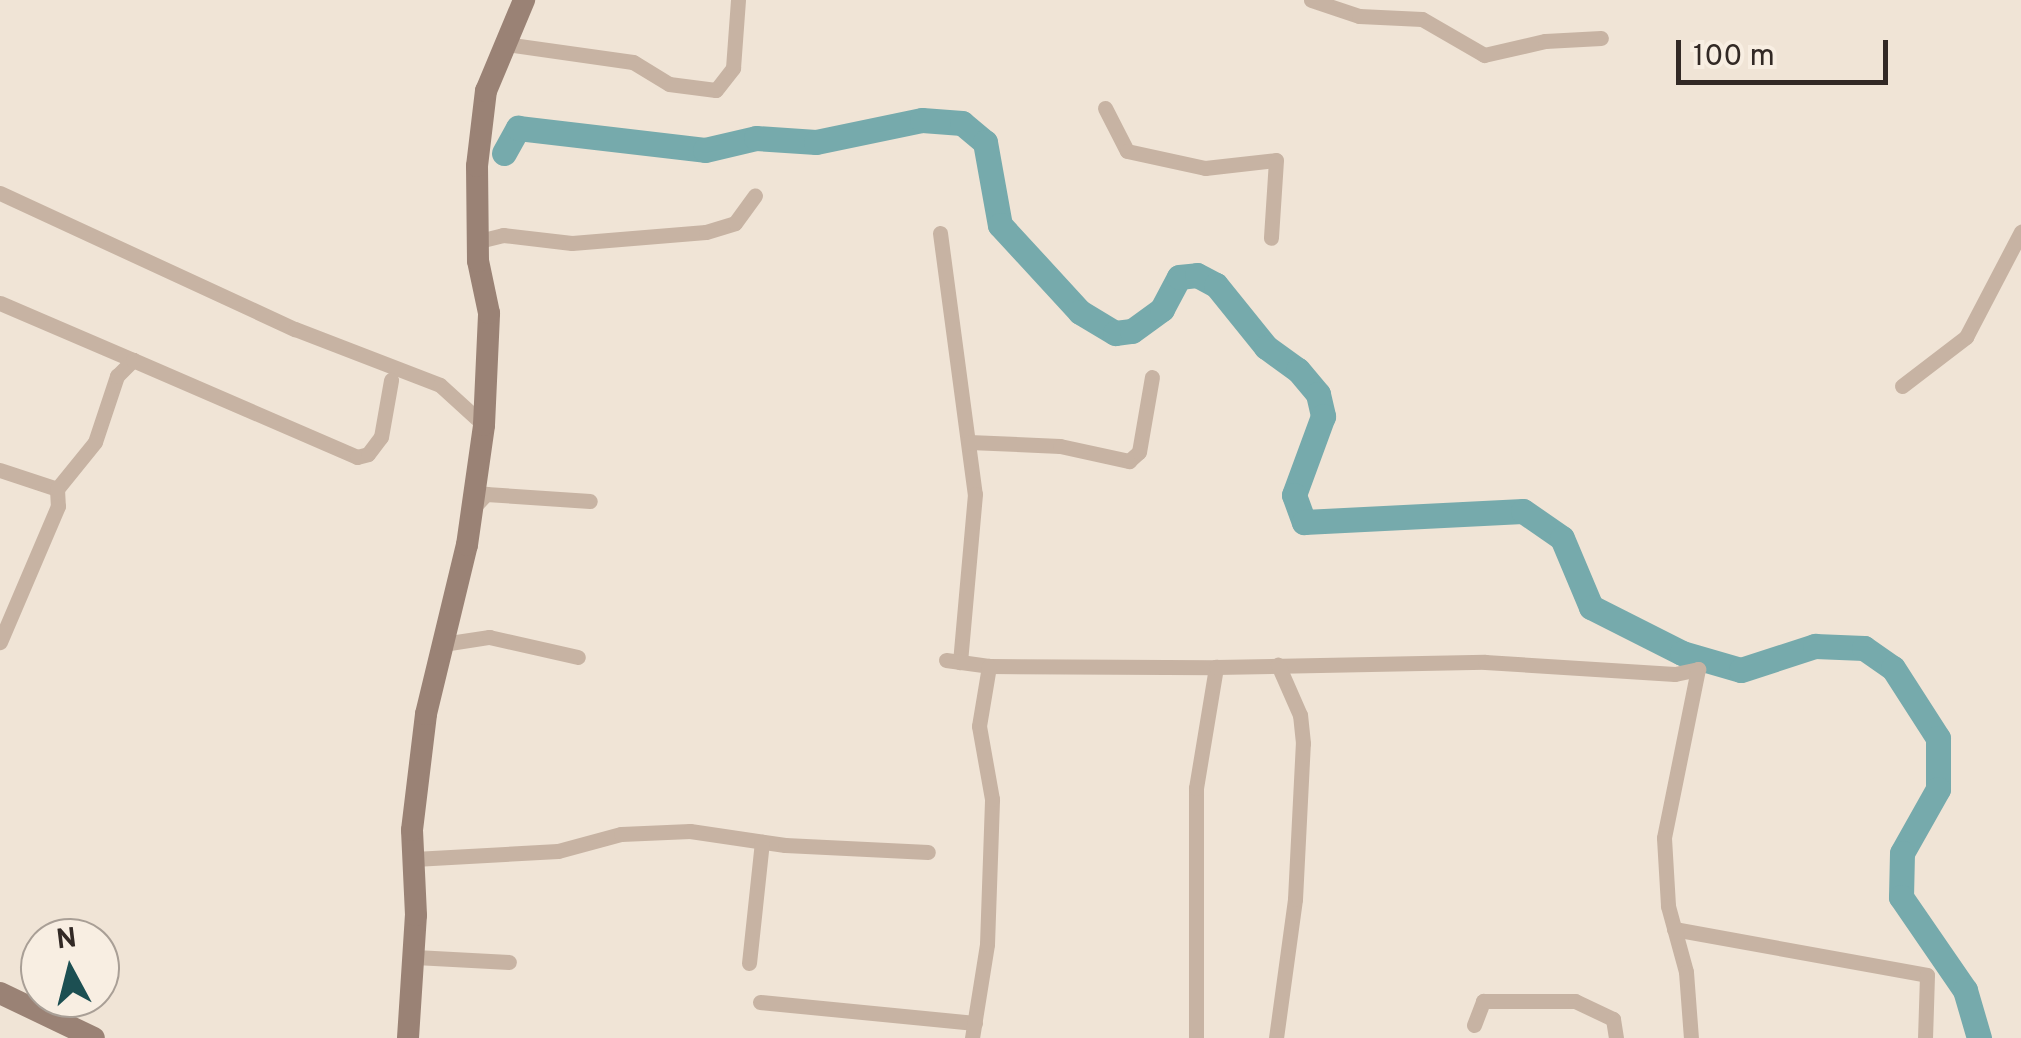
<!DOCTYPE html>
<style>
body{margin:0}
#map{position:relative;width:2021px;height:1038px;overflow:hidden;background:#f0e4d6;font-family:Overpass,sans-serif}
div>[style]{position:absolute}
.river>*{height:25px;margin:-12.5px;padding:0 12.5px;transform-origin:12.5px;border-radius:12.5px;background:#76aaac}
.minor>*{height:15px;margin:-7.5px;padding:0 7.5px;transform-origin:7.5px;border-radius:7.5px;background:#c7b3a3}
.secondary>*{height:22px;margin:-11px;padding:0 11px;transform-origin:11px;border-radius:11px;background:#9a8275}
span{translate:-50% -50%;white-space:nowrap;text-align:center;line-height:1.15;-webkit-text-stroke:8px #f8eee2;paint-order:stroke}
.north{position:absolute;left:20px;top:918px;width:100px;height:100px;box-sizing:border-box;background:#f8eee2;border:2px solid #a99f96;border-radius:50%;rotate:353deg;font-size:28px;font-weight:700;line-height:40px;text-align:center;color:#322925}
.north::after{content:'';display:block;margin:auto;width:35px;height:45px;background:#1c4f52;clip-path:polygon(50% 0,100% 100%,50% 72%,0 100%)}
.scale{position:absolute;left:1676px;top:40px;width:212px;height:45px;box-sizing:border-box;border:5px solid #322925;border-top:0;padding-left:12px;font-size:30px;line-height:35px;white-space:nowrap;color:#322925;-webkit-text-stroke:8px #f8eee2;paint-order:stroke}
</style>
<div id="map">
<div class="river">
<i style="left:504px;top:153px;width:29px;rotate:-61deg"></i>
<i style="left:518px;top:128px;width:188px;rotate:6.7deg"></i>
<i style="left:705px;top:150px;width:52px;rotate:-13.2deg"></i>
<i style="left:756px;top:138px;width:60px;rotate:3.8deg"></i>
<i style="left:816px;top:142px;width:108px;rotate:-11.7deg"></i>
<i style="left:922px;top:120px;width:40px;rotate:4.3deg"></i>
<i style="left:962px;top:123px;width:30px;rotate:40deg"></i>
<i style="left:985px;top:142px;width:84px;rotate:79.8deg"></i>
<i style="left:1000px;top:225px;width:118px;rotate:47.4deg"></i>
<i style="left:1080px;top:312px;width:41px;rotate:31deg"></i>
<i style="left:1115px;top:333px;width:17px;rotate:-7deg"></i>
<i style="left:1132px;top:331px;width:37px;rotate:-36deg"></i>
<i style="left:1162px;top:309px;width:36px;rotate:-62deg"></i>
<i style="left:1179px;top:277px;width:18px;rotate:-6deg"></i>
<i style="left:1197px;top:275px;width:21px;rotate:28deg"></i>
<i style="left:1216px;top:285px;width:80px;rotate:51.1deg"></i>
<i style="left:1266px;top:347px;width:39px;rotate:36deg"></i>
<i style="left:1298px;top:370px;width:31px;rotate:50deg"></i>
<i style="left:1318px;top:394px;width:23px;rotate:77deg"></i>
<i style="left:1323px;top:416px;width:84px;rotate:110.2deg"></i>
<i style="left:1294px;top:495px;width:29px;rotate:70deg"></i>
<i style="left:1304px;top:522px;width:219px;rotate:-2.9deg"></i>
<i style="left:1523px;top:511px;width:47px;rotate:34.7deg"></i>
<i style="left:1562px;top:538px;width:75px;rotate:67.2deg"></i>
<i style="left:1591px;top:607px;width:102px;rotate:26.8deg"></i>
<i style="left:1682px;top:653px;width:61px;rotate:16.1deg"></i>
<i style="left:1741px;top:670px;width:78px;rotate:-18deg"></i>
<i style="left:1815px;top:646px;width:49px;rotate:2.3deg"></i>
<i style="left:1864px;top:648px;width:35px;rotate:35deg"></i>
<i style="left:1893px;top:668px;width:83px;rotate:57.3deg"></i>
<i style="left:1938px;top:738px;width:51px;rotate:90deg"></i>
<i style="left:1938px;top:789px;width:73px;rotate:119.4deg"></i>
<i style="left:1902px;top:853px;width:44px;rotate:91.3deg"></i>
<i style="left:1901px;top:897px;width:113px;rotate:55.5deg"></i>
<i style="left:1965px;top:990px;width:50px;rotate:73.7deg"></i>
</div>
<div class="minor">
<i style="left:1311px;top:0;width:51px;rotate:18.4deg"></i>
<i style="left:1359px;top:16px;width:63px;rotate:2.7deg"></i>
<i style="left:1422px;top:19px;width:72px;rotate:30.1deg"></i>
<i style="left:1484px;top:55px;width:63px;rotate:-12.9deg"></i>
<i style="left:1545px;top:41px;width:56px;rotate:-3.1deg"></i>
<i style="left:506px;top:44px;width:128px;rotate:8.1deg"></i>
<i style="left:633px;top:62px;width:42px;rotate:31.4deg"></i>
<i style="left:669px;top:84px;width:47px;rotate:7.3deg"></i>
<i style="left:716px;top:90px;width:28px;rotate:-52deg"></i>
<i style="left:733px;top:68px;width:68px;rotate:-85.8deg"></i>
<i style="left:1105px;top:108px;width:48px;rotate:62.9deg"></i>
<i style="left:1127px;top:151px;width:80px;rotate:12.3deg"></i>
<i style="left:1205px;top:168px;width:71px;rotate:-6.4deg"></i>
<i style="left:1276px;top:160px;width:78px;rotate:93.7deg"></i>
<i style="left:0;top:193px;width:325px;rotate:24.8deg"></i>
<i style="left:295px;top:329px;width:155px;rotate:21.1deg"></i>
<i style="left:440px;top:385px;width:59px;rotate:42.3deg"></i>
<i style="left:940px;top:233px;width:263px;rotate:82.4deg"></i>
<i style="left:975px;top:494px;width:169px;rotate:95.1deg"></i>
<i style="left:479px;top:241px;width:25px;rotate:-14deg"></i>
<i style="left:503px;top:235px;width:69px;rotate:6.6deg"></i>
<i style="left:572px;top:243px;width:134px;rotate:-4.7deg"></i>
<i style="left:706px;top:232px;width:30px;rotate:-17deg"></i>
<i style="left:735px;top:223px;width:34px;rotate:-54deg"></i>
<i style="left:0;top:303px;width:145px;rotate:23.2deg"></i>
<i style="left:1902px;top:386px;width:81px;rotate:-37.4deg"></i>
<i style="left:1966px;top:337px;width:119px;rotate:-62.4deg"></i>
<i style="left:969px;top:442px;width:91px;rotate:2.5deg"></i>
<i style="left:1060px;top:446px;width:71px;rotate:12.3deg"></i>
<i style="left:1129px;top:461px;width:13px;rotate:-42deg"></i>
<i style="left:1139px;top:452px;width:76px;rotate:-80.2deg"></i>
<i style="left:0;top:470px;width:60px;rotate:18.4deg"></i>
<i style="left:57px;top:489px;width:17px;rotate:87deg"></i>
<i style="left:58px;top:506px;width:148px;rotate:113.1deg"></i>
<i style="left:57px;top:489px;width:60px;rotate:-51deg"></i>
<i style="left:95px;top:442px;width:70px;rotate:-71.6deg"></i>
<i style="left:117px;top:376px;width:23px;rotate:-45deg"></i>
<i style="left:133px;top:360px;width:244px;rotate:23.4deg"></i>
<i style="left:357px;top:457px;width:11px;rotate:-15deg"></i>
<i style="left:368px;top:454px;width:21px;rotate:-53deg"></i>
<i style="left:381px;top:437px;width:58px;rotate:-80deg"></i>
<i style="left:472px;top:509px;width:21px;rotate:-47deg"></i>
<i style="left:486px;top:494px;width:104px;rotate:3.9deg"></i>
<i style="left:443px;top:644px;width:47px;rotate:-8.7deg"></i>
<i style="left:489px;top:637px;width:91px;rotate:12.7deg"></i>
<i style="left:946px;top:660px;width:43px;rotate:7.9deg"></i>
<i style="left:989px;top:666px;width:227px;rotate:0.3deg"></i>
<i style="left:414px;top:859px;width:144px;rotate:-3.2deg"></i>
<i style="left:558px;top:851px;width:65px;rotate:-15.1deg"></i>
<i style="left:621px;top:834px;width:69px;rotate:-2.5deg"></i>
<i style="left:690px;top:831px;width:96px;rotate:8.4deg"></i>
<i style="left:785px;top:845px;width:143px;rotate:2.8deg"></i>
<i style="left:1674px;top:929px;width:257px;rotate:10.3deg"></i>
<i style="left:1927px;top:975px;width:63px;rotate:91.8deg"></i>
<i style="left:415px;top:957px;width:94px;rotate:3deg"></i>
<i style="left:749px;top:963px;width:122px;rotate:-83.9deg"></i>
<i style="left:760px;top:1002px;width:216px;rotate:5.6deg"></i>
<i style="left:1474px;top:1025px;width:26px;rotate:-69deg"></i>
<i style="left:1483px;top:1001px;width:92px"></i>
<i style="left:1575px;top:1001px;width:42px;rotate:25.3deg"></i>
<i style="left:1613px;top:1019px;width:19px;rotate:81deg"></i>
<i style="left:972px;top:1038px;width:95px;rotate:-80.9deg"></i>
<i style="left:987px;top:944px;width:145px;rotate:-88deg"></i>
<i style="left:992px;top:799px;width:74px;rotate:-100.1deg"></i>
<i style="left:979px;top:726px;width:61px;rotate:-80.5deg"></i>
<i style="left:1196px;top:1038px;width:250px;rotate:-90deg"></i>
<i style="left:1196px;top:788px;width:123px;rotate:-80.6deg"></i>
<i style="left:1216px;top:667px;width:269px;rotate:-1.1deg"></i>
<i style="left:1485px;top:662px;width:190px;rotate:3.6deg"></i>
<i style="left:1675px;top:674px;width:24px;rotate:-12deg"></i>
<i style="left:1698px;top:669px;width:172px;rotate:101.4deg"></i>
<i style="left:1664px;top:838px;width:68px;rotate:86.6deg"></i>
<i style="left:1668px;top:906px;width:68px;rotate:74.7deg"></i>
<i style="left:1686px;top:972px;width:66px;rotate:85.7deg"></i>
<i style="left:1276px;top:1038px;width:140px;rotate:-82.2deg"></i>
<i style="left:1295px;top:899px;width:156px;rotate:-87.1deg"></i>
<i style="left:1303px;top:743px;width:28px;rotate:-96deg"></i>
<i style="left:1300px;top:715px;width:55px;rotate:-113.7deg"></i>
</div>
<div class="secondary">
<i style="left:0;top:993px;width:104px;rotate:25.6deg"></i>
<i style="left:408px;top:1038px;width:123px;rotate:-86.3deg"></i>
<i style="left:416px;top:915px;width:85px;rotate:-92.7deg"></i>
<i style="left:412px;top:830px;width:117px;rotate:-83.1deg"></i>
<i style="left:426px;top:714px;width:174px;rotate:-76.4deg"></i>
<i style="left:467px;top:545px;width:121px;rotate:-81.9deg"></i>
<i style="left:484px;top:425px;width:112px;rotate:-87.4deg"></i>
<i style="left:489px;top:313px;width:53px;rotate:-101.9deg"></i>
<i style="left:478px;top:261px;width:95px;rotate:-90.6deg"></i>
<i style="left:477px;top:166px;width:76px;rotate:-83.2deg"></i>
<i style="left:486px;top:91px;width:99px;rotate:-67.3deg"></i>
</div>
<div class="north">N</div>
<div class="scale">100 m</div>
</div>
